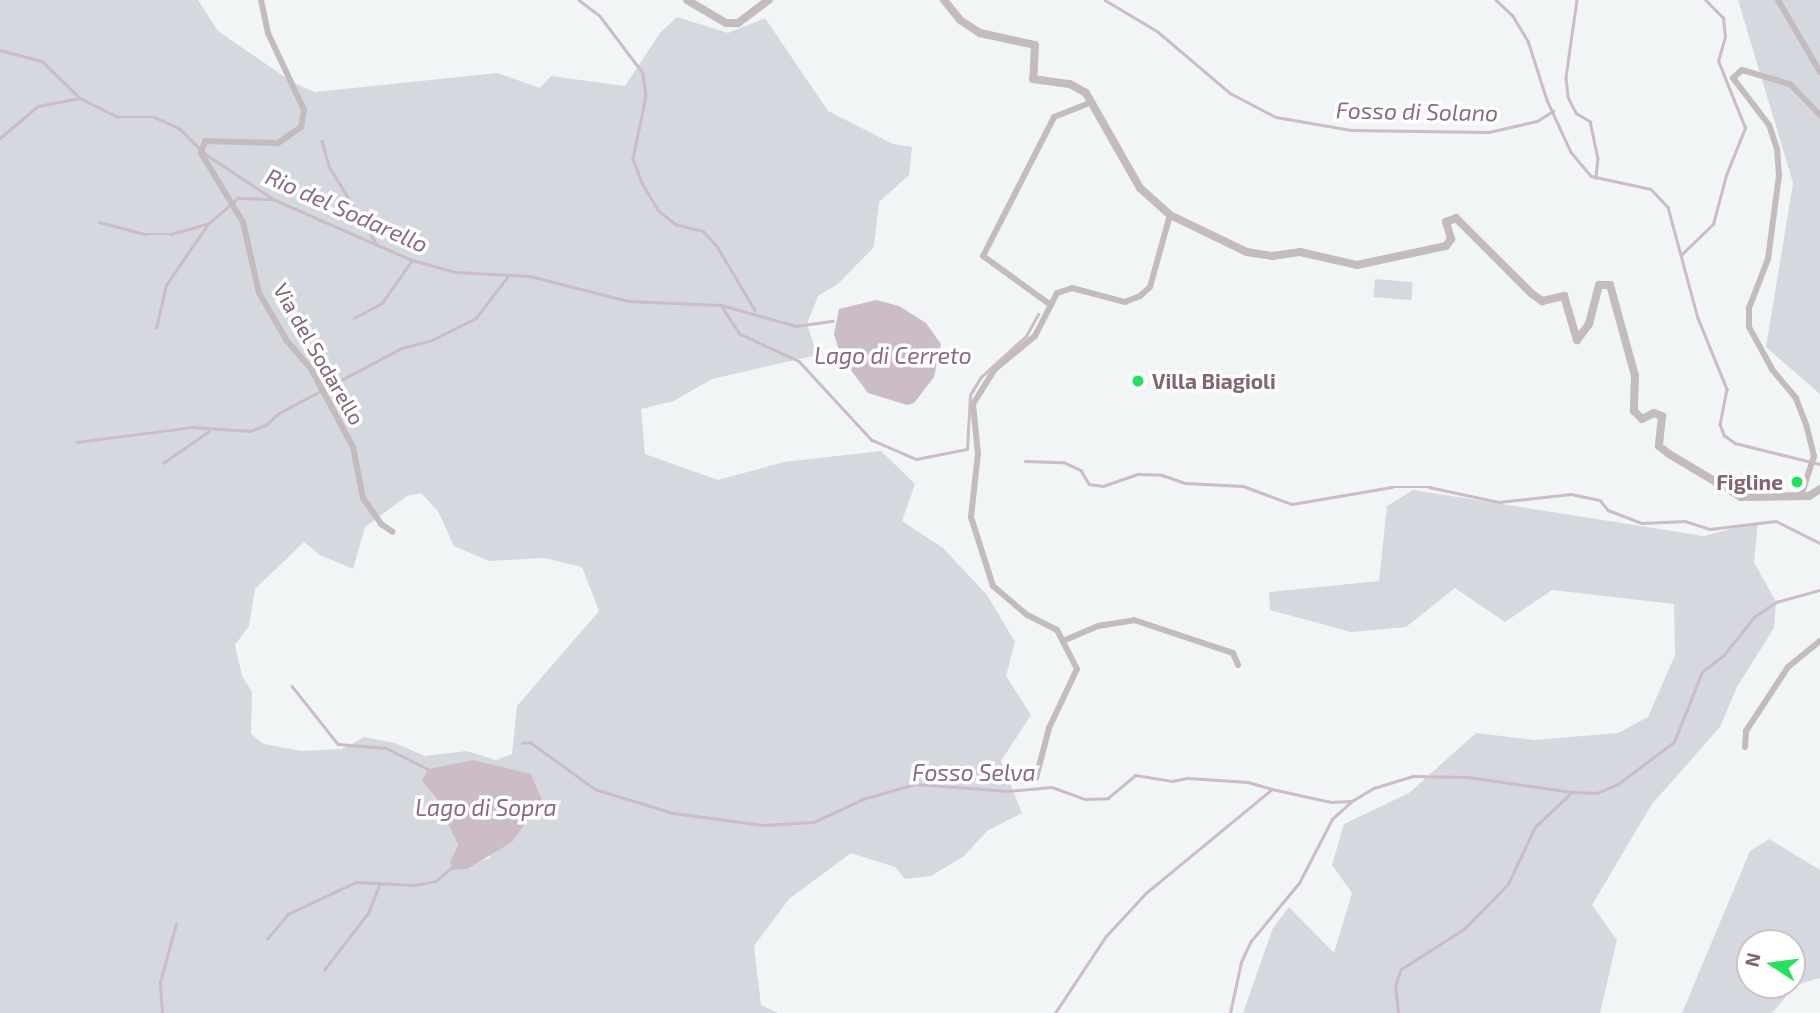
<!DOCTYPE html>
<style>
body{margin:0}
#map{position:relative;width:1820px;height:1013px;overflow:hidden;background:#f1f5f5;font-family:"Exo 2",sans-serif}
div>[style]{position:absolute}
.green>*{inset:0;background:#d5d9df;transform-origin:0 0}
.water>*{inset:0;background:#cbbcc7}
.stream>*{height:2.5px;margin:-1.25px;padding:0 1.25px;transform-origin:1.25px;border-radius:1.25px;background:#cbbcc7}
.minor>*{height:6px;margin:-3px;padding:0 3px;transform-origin:3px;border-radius:3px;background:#c4bbbf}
.tertiary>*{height:8px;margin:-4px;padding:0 4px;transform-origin:4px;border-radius:4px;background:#c4bbbf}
.dots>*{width:19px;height:19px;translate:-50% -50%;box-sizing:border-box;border:4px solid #fff;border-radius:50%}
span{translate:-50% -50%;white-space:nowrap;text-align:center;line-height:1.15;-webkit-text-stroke:7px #fff;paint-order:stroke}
.street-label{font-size:21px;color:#826473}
.poi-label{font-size:21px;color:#826473;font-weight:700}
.left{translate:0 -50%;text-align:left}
.right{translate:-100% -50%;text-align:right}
.water-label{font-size:23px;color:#8d6a82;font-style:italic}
.north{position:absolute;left:1736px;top:929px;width:70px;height:70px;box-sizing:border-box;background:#fff;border:2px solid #cdc1c7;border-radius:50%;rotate:283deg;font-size:19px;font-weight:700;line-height:28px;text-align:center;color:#826473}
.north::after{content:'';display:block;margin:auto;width:24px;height:32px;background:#25e15b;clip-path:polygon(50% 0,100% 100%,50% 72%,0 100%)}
</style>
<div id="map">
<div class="green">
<i style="clip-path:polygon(evenodd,0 0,198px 0,218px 31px,292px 82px,315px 92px,497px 73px,540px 88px,551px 76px,625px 86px,660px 33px,677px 17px,728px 33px,765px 18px,828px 111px,893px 144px,912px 147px,909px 175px,879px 202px,874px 247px,838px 284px,818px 296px,807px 324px,817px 355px,712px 379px,674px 401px,641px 409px,645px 454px,718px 480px,784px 462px,881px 451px,915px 484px,902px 521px,943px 548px,987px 595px,1015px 642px,1006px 676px,1031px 715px,1001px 761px,1022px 813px,987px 831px,964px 856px,931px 876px,905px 879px,895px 867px,851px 853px,789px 899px,754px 946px,761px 1005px,778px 1013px,0 1013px,0 0,421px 493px,438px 511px,454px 546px,489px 561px,544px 558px,582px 567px,599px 611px,517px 706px,512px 754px,496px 760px,467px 751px,425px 756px,395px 743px,364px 737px,342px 749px,301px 751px,264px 744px,251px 734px,252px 692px,242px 676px,235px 645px,249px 626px,255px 589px,304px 542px,320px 555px,353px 569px,365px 527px,407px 496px,421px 493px,0 0,473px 760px,495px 766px,490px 858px,453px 870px,451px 863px,458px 845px,435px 796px,456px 765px,473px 760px)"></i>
<i style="clip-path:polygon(1738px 0,1820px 0,1820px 394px,1766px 347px,1793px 183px)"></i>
<i style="left:1375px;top:279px;width:38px;height:18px;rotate:5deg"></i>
<i style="clip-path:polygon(1413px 490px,1704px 536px,1758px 522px,1754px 562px,1776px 602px,1774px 628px,1737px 687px,1720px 727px,1652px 804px,1592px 905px,1617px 940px,1600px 1013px,1243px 1013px,1273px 928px,1289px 907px,1334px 953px,1352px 893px,1332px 865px,1344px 824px,1409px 793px,1476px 733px,1534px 740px,1618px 733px,1648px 717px,1675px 655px,1674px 604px,1552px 590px,1505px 622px,1455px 588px,1406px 627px,1351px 632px,1270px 610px,1269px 592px,1379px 581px,1387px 506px)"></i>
<i style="clip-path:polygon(evenodd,1769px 839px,1820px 870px,1820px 978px,1796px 985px,1772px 1013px,1682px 1013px,1750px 851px,1769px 839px,1750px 943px,1792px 943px,1792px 985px,1750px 985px,1750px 943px)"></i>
</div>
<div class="water">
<i style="clip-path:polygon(876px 300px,899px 306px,926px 323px,941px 344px,934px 377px,914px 403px,907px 405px,868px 393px,841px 357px,834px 334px,839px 309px)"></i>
<i style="clip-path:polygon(473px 760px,531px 774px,542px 800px,512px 842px,467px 869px,453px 870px,450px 862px,458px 845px,435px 796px,422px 781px,428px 769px)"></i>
</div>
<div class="stream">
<i style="left:579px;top:0;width:26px;rotate:37deg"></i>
<i style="left:600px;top:16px;width:71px;rotate:53deg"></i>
<i style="left:643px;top:73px;width:23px;rotate:83deg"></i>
<i style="left:646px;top:96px;width:64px;rotate:101.7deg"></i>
<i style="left:633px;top:159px;width:26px;rotate:69deg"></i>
<i style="left:642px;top:183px;width:31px;rotate:59deg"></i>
<i style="left:658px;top:210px;width:22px;rotate:39deg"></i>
<i style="left:675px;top:224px;width:29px;rotate:14deg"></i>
<i style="left:703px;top:231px;width:21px;rotate:47deg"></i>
<i style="left:717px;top:246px;width:74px;rotate:59.3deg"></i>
<i style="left:1105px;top:0;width:61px;rotate:30.8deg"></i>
<i style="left:1157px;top:31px;width:96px;rotate:40.3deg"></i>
<i style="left:1230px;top:93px;width:52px;rotate:27.6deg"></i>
<i style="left:1276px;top:117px;width:76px;rotate:9.8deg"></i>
<i style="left:1351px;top:130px;width:138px;rotate:0.8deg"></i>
<i style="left:1489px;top:132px;width:49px;rotate:-12.9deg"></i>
<i style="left:1537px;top:121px;width:19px;rotate:-32deg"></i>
<i style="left:1496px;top:0;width:23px;rotate:43deg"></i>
<i style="left:1513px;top:16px;width:29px;rotate:59deg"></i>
<i style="left:1528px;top:41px;width:62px;rotate:72.1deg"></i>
<i style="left:1547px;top:100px;width:57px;rotate:65.2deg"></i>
<i style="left:1571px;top:152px;width:31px;rotate:50deg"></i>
<i style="left:1591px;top:176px;width:61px;rotate:12.2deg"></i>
<i style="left:1651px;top:189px;width:25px;rotate:47deg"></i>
<i style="left:1668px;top:207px;width:115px;rotate:74.9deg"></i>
<i style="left:1698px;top:318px;width:77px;rotate:67.8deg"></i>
<i style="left:1727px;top:389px;width:36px;rotate:101deg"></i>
<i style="left:1720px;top:424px;width:12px;rotate:70deg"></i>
<i style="left:1724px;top:435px;width:14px;rotate:36deg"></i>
<i style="left:1735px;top:443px;width:88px;rotate:13.9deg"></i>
<i style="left:1577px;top:0;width:78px;rotate:98.1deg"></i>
<i style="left:1566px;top:77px;width:20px;rotate:84deg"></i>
<i style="left:1568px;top:97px;width:18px;rotate:63deg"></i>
<i style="left:1576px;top:113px;width:16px;rotate:30deg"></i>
<i style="left:1590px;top:121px;width:38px;rotate:78deg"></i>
<i style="left:1598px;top:158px;width:20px;rotate:96deg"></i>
<i style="left:0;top:50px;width:43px;rotate:14.7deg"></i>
<i style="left:42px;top:61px;width:50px;rotate:44.2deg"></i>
<i style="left:0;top:138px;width:50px;rotate:-40.1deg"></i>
<i style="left:38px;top:106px;width:43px;rotate:-10.8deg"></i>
<i style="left:80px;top:98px;width:42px;rotate:26.6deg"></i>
<i style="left:118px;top:117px;width:36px"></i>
<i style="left:154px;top:117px;width:27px;rotate:24deg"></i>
<i style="left:179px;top:128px;width:35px;rotate:45deg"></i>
<i style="left:204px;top:153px;width:85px;rotate:33.5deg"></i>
<i style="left:275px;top:200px;width:150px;rotate:23.7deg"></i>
<i style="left:412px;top:260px;width:46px;rotate:15.3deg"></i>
<i style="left:456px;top:272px;width:74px;rotate:3.1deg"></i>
<i style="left:530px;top:276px;width:101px;rotate:14.3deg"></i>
<i style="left:628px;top:301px;width:93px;rotate:2.5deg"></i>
<i style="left:721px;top:305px;width:78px;rotate:15.6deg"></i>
<i style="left:796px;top:326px;width:37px;rotate:-8deg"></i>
<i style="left:322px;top:141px;width:26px;rotate:74deg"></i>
<i style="left:329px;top:166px;width:90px;rotate:58.6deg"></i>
<i style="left:99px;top:222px;width:48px;rotate:14.6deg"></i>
<i style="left:145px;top:234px;width:26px"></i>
<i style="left:171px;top:234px;width:37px;rotate:-16deg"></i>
<i style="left:1681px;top:255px;width:45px;rotate:-44.1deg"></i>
<i style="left:1713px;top:224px;width:51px;rotate:-75.1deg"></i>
<i style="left:1726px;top:175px;width:51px;rotate:-68deg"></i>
<i style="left:1745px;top:128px;width:72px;rotate:-111.9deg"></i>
<i style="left:1718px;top:61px;width:25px;rotate:-74deg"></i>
<i style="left:1725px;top:37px;width:19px;rotate:-96deg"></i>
<i style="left:1723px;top:18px;width:25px;rotate:-135deg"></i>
<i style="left:721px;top:305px;width:35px;rotate:57deg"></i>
<i style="left:740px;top:334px;width:65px;rotate:24.6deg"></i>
<i style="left:799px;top:361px;width:108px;rotate:47.3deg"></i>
<i style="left:872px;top:440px;width:48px;rotate:23.4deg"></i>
<i style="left:916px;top:459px;width:52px;rotate:-11.1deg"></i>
<i style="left:967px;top:449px;width:54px;rotate:-86.8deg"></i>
<i style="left:970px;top:395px;width:21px;rotate:-59deg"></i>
<i style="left:981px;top:377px;width:61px;rotate:-42.3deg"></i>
<i style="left:1026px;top:336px;width:25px;rotate:-61deg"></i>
<i style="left:354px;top:318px;width:32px;rotate:-28deg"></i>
<i style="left:382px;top:303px;width:52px;rotate:-55.1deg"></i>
<i style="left:156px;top:328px;width:44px;rotate:-76.9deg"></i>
<i style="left:166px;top:285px;width:74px;rotate:-55.5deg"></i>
<i style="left:208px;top:224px;width:40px;rotate:-41deg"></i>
<i style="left:238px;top:198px;width:34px;rotate:2deg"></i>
<i style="left:77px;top:442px;width:117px;rotate:-7.4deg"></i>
<i style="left:193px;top:427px;width:57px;rotate:4deg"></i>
<i style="left:250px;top:431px;width:17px;rotate:-21deg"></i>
<i style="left:266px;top:425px;width:18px;rotate:-43deg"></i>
<i style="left:279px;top:413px;width:139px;rotate:-27.9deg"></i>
<i style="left:402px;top:348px;width:31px;rotate:-15deg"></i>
<i style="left:432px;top:340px;width:49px;rotate:-26.6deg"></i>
<i style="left:476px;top:318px;width:53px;rotate:-52.7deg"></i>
<i style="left:1025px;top:461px;width:38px;rotate:2deg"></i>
<i style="left:1063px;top:462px;width:20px;rotate:24deg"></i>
<i style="left:1081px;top:470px;width:16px;rotate:60deg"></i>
<i style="left:1089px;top:484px;width:14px;rotate:8deg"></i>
<i style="left:1103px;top:486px;width:37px;rotate:-19deg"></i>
<i style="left:1138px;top:474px;width:24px;rotate:2deg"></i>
<i style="left:1162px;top:475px;width:24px;rotate:19deg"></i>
<i style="left:1185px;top:483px;width:58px;rotate:3deg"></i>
<i style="left:1243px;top:486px;width:52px;rotate:20.2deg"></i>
<i style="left:1292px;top:504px;width:101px;rotate:-9.6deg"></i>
<i style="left:1392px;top:487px;width:37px"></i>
<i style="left:1429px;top:487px;width:72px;rotate:12.1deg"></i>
<i style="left:1499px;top:502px;width:72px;rotate:-6.3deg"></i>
<i style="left:1571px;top:494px;width:30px;rotate:12deg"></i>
<i style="left:1600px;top:500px;width:13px;rotate:51deg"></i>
<i style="left:1608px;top:510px;width:36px;rotate:21deg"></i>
<i style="left:1642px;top:523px;width:43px;rotate:-2.7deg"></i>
<i style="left:1685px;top:521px;width:26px;rotate:18deg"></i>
<i style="left:1710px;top:529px;width:66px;rotate:-6.9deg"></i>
<i style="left:1776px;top:521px;width:49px;rotate:26.6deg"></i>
<i style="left:163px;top:463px;width:56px;rotate:-34.8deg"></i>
<i style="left:292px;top:686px;width:74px;rotate:51.6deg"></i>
<i style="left:338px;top:744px;width:48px;rotate:4.8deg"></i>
<i style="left:386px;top:748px;width:47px;rotate:26.6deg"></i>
<i style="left:522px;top:743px;width:8px;rotate:-7deg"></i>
<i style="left:530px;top:742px;width:80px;rotate:35.9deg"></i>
<i style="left:595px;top:789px;width:82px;rotate:17.1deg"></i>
<i style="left:673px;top:813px;width:91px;rotate:7.6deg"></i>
<i style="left:763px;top:825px;width:51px;rotate:-3.4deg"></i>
<i style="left:814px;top:822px;width:54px;rotate:-25.1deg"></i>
<i style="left:863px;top:799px;width:54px;rotate:-16.1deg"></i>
<i style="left:915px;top:784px;width:93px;rotate:4.3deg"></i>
<i style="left:1008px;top:791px;width:44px;rotate:-5.2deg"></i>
<i style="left:1052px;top:787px;width:35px;rotate:20deg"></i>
<i style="left:1085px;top:799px;width:23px;rotate:-2deg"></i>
<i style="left:1108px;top:798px;width:35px;rotate:-40deg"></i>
<i style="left:1135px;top:775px;width:37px;rotate:9deg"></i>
<i style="left:1172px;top:781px;width:16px;rotate:-11deg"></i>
<i style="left:1188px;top:778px;width:60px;rotate:3.8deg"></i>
<i style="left:1248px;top:782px;width:25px;rotate:16deg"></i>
<i style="left:267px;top:939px;width:33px;rotate:-50deg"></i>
<i style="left:288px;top:914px;width:75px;rotate:-25.2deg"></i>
<i style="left:356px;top:882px;width:59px;rotate:2.9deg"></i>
<i style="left:415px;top:885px;width:21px;rotate:-11deg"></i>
<i style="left:436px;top:881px;width:21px;rotate:-41deg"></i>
<i style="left:324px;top:970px;width:72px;rotate:-52.3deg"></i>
<i style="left:368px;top:913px;width:32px;rotate:-68deg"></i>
<i style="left:162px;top:1013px;width:31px;rotate:-94deg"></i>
<i style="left:160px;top:982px;width:60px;rotate:-74.6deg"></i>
<i style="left:1055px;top:1013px;width:92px;rotate:-56.5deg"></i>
<i style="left:1106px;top:936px;width:59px;rotate:-47.1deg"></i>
<i style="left:1146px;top:893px;width:163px;rotate:-39.5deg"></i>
<i style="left:1272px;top:789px;width:60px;rotate:12.4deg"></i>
<i style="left:1331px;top:802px;width:20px;rotate:-3deg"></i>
<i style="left:1230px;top:1013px;width:52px;rotate:-77.8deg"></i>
<i style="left:1241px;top:962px;width:23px;rotate:-65deg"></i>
<i style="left:1251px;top:941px;width:75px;rotate:-50.4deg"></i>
<i style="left:1299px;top:883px;width:72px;rotate:-62.7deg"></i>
<i style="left:1332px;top:819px;width:27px;rotate:-42deg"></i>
<i style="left:1352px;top:801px;width:26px;rotate:-31deg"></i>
<i style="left:1374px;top:788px;width:41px;rotate:-17.1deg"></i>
<i style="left:1413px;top:776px;width:55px;rotate:1deg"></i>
<i style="left:1468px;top:777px;width:105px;rotate:8.2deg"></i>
<i style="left:1572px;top:792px;width:25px;rotate:2deg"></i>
<i style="left:1597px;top:793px;width:23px;rotate:-23deg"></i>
<i style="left:1618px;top:784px;width:70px;rotate:-36.9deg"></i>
<i style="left:1674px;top:742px;width:75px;rotate:-68.2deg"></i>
<i style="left:1702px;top:672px;width:28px;rotate:-38deg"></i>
<i style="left:1724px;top:655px;width:48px;rotate:-51.7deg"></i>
<i style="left:1754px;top:617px;width:27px;rotate:-34deg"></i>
<i style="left:1776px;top:602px;width:46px;rotate:-15.3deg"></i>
<i style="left:1398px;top:1013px;width:27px;rotate:-96deg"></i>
<i style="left:1395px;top:986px;width:18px;rotate:-71deg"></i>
<i style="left:1401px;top:969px;width:75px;rotate:-32.4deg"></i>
<i style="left:1464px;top:929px;width:63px;rotate:-45.6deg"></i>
<i style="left:1508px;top:884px;width:63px;rotate:-64.7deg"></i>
<i style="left:1535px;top:827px;width:51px;rotate:-43.4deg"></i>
</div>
<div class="minor">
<i style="left:261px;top:0;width:34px;rotate:78deg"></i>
<i style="left:268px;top:33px;width:85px;rotate:64.9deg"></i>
<i style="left:304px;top:110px;width:17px;rotate:100deg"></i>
<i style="left:301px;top:127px;width:28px;rotate:145deg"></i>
<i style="left:278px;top:143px;width:73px;rotate:-178.4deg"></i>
<i style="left:205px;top:141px;width:13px;rotate:108deg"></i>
<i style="left:201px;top:153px;width:81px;rotate:58.7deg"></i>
<i style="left:243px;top:222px;width:73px;rotate:77.3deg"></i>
<i style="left:259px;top:293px;width:56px;rotate:59.7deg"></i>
<i style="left:287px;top:341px;width:37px;rotate:49deg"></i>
<i style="left:311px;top:369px;width:89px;rotate:61.7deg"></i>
<i style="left:353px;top:447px;width:52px;rotate:78.9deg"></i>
<i style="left:363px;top:498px;width:32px;rotate:55deg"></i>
<i style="left:381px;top:524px;width:14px;rotate:34deg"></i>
<i style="left:1778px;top:0;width:83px;rotate:59.7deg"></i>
<i style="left:1048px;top:303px;width:80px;rotate:-144.1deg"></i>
<i style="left:983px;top:256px;width:156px;rotate:-62.9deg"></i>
<i style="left:1054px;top:117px;width:41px;rotate:-21.5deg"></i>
<i style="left:1801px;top:496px;width:42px;rotate:-72deg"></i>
<i style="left:1814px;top:456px;width:30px;rotate:-104deg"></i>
<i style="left:1807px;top:427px;width:31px;rotate:-111deg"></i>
<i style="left:1796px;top:398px;width:38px;rotate:-130deg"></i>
<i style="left:1772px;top:369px;width:48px;rotate:-118.7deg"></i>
<i style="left:1749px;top:327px;width:19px;rotate:-90deg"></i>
<i style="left:1749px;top:308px;width:53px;rotate:-68.8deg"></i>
<i style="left:1768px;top:259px;width:84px;rotate:-82.5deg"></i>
<i style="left:1779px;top:176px;width:27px;rotate:-94deg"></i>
<i style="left:1777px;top:149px;width:25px;rotate:-108deg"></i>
<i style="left:1769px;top:125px;width:59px;rotate:-127.5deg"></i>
<i style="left:1733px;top:78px;width:12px;rotate:-42deg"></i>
<i style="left:1742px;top:70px;width:50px;rotate:16.3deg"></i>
<i style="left:1790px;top:84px;width:43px;rotate:45.9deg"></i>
<i style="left:1065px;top:640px;width:36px;rotate:-23deg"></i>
<i style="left:1098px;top:626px;width:36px;rotate:-9deg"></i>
<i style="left:1134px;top:620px;width:104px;rotate:18.4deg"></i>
<i style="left:1233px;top:653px;width:13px;rotate:67deg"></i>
<i style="left:1745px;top:747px;width:16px;rotate:-86deg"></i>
<i style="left:1746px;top:731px;width:77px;rotate:-56.7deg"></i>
<i style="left:1788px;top:667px;width:41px;rotate:-39.1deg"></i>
<i style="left:1036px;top:778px;width:52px;rotate:-75.4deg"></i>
<i style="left:1049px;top:728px;width:65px;rotate:-64.6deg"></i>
<i style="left:1077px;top:669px;width:44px;rotate:-117.1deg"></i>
<i style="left:1057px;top:630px;width:34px;rotate:-153deg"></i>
<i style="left:1027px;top:615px;width:45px;rotate:-139.5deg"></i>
<i style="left:993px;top:586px;width:72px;rotate:-107.7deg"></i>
<i style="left:971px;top:517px;width:63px;rotate:-83.7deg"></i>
<i style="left:978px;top:454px;width:50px;rotate:-95.7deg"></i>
<i style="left:973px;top:404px;width:40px;rotate:-58deg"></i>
<i style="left:994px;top:370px;width:53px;rotate:-39.7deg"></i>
<i style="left:1035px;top:336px;width:48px;rotate:-62.9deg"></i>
<i style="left:1057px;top:293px;width:16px;rotate:-18deg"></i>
<i style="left:1072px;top:288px;width:55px;rotate:14.8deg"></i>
<i style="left:1125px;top:302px;width:16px;rotate:-22deg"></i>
<i style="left:1140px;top:296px;width:13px;rotate:-42deg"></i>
<i style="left:1150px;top:287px;width:75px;rotate:-74.5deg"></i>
</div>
<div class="tertiary">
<i style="left:687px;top:0;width:45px;rotate:30.5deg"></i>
<i style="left:726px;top:23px;width:12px"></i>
<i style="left:738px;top:23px;width:39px;rotate:-37deg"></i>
<i style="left:944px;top:0;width:26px;rotate:51deg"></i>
<i style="left:960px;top:20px;width:24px;rotate:33deg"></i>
<i style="left:980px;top:33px;width:56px;rotate:12.3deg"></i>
<i style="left:1035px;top:45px;width:34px;rotate:93deg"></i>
<i style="left:1033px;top:79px;width:37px;rotate:8deg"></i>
<i style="left:1070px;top:84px;width:18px;rotate:29deg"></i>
<i style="left:1086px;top:93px;width:109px;rotate:60.4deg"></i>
<i style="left:1140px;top:188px;width:40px;rotate:42deg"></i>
<i style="left:1170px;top:215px;width:85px;rotate:25.7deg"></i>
<i style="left:1247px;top:252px;width:25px;rotate:9deg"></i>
<i style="left:1272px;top:256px;width:28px;rotate:-8deg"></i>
<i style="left:1300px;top:252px;width:58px;rotate:12.8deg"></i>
<i style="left:1357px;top:265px;width:91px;rotate:-12.1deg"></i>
<i style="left:1446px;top:246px;width:9px;rotate:-54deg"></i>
<i style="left:1451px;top:239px;width:18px;rotate:-106deg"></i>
<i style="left:1446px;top:222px;width:11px;rotate:-22deg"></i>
<i style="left:1456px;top:218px;width:106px;rotate:45deg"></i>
<i style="left:1531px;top:293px;width:14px;rotate:36deg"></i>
<i style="left:1542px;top:301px;width:23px;rotate:-13deg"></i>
<i style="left:1564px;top:296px;width:46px;rotate:73.5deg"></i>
<i style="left:1577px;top:340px;width:20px;rotate:-53deg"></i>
<i style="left:1589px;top:324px;width:40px;rotate:-75.6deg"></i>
<i style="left:1599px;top:285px;width:11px"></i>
<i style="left:1610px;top:285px;width:94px;rotate:74.6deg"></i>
<i style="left:1635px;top:376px;width:35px;rotate:92deg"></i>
<i style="left:1634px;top:411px;width:11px;rotate:45deg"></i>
<i style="left:1642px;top:419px;width:13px;rotate:-27deg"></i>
<i style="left:1654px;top:413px;width:9px;rotate:21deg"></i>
<i style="left:1662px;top:416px;width:30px;rotate:96deg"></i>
<i style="left:1659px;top:446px;width:13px;rotate:39deg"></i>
<i style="left:1669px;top:454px;width:84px;rotate:30.8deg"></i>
<i style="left:1741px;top:497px;width:68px;rotate:-0.8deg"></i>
<i style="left:1809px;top:496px;width:13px;rotate:-32deg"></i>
</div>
<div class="dots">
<i style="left:1138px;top:381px;background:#25e15b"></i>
<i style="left:1797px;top:482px;background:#25e15b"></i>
</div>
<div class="street-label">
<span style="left:319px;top:354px;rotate:60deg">Via del Sodarello</span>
</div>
<div class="poi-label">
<span class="left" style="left:1152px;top:381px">Villa Biagioli</span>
<span class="right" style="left:1783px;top:482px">Figline</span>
</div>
<div class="water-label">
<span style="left:1417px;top:111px;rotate:1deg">Fosso di Solano</span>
<span style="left:347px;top:210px;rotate:24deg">Rio del Sodarello</span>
<span style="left:893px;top:355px">Lago di Cerreto</span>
<span style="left:974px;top:772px">Fosso Selva</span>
<span style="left:486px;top:807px">Lago di Sopra</span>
</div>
<div class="north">N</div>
</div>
